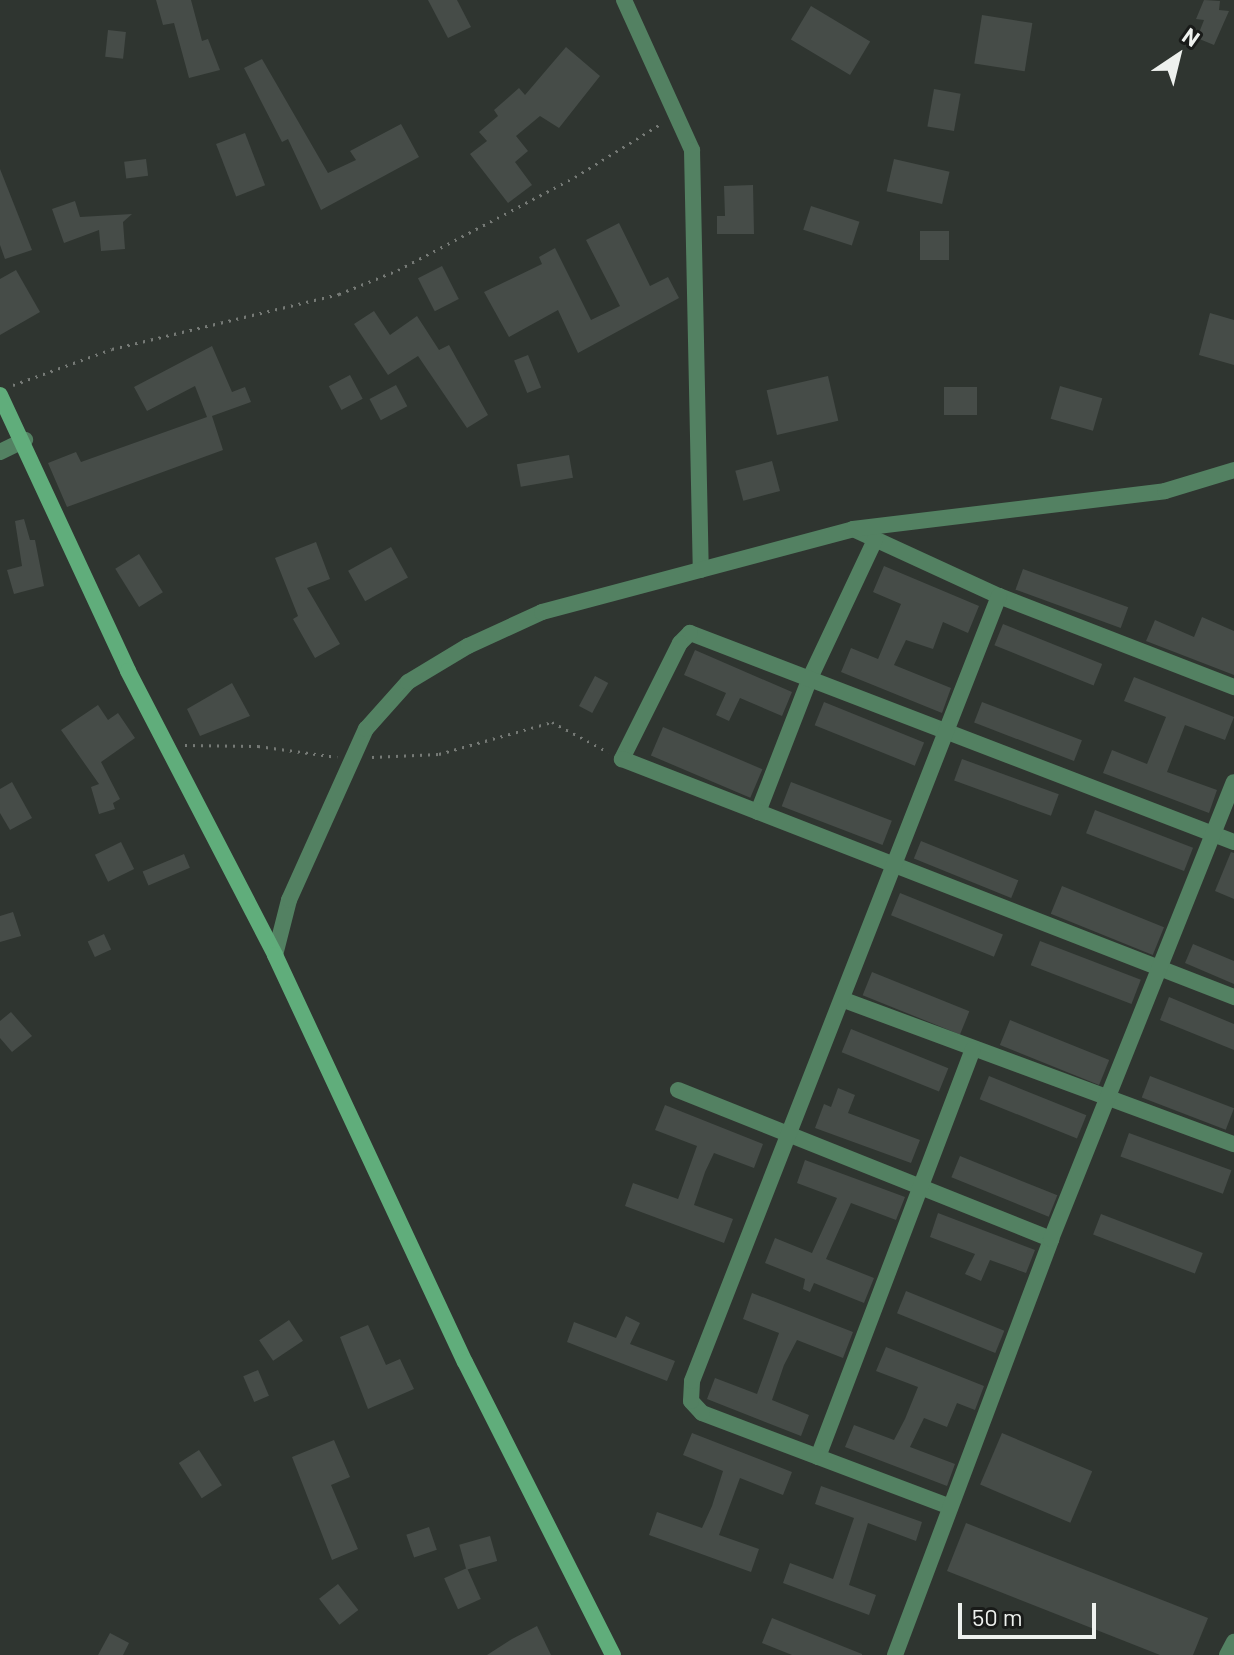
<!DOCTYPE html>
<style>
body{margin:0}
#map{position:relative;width:1234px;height:1655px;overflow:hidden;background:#2f3530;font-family:Barlow,sans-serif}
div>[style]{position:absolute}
.building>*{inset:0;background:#464c48;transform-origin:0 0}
.path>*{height:3px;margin-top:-1.5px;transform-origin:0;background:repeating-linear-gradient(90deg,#767a76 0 2px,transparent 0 8px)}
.minor>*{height:16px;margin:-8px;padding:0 8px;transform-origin:8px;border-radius:8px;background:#538162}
.tertiary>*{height:16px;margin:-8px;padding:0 8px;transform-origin:8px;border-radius:8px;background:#538162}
.secondary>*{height:16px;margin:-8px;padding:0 8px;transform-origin:8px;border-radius:8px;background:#60ad7b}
span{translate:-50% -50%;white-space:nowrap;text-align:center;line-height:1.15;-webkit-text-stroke:8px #191b19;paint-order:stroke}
.north{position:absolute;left:1138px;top:16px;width:80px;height:80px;-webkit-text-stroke:6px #191b19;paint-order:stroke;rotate:35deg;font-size:22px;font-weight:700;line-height:32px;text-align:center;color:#eef1ee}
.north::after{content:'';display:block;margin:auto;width:28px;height:36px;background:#eef1ee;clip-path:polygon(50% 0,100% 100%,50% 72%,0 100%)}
.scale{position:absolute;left:958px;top:1603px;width:138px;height:36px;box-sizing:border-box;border:4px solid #eef1ee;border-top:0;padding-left:10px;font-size:24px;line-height:28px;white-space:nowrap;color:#eef1ee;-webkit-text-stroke:6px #191b19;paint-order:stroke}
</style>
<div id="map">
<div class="building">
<i style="clip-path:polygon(156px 0,191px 0,202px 41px,208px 39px,220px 70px,189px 78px,174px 23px,163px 25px)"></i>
<i style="clip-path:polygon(428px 0,457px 0,471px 27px,448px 38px)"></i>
<i style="clip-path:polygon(1204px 0,1220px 1px,1219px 10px,1229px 11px,1214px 45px,1197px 38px,1204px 20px,1196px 19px)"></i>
<i style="left:811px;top:6px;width:69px;height:39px;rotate:31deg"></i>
<i style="left:982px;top:15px;width:51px;height:49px;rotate:9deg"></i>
<i style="left:108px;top:30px;width:18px;height:27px;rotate:6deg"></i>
<i style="clip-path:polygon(566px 47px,600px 76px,559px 128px,540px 116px,516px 136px,528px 151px,515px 162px,532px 185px,508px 203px,470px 154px,487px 141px,479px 132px,498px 116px,494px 110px,519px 88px,525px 95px)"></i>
<i style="clip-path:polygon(262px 59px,328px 173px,356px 160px,350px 151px,401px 124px,419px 157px,321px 210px,288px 139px,282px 142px,244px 68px)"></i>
<i style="left:934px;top:89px;width:27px;height:38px;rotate:10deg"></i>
<i style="left:245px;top:133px;width:56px;height:31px;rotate:69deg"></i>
<i style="left:146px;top:159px;width:17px;height:22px;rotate:83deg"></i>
<i style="left:894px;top:159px;width:57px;height:33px;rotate:13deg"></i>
<i style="clip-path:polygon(0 169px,32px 250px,5px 259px,0 245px)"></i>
<i style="clip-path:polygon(753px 185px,754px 234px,717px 234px,717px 216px,725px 216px,724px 186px)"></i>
<i style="clip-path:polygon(75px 201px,80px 217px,132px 214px,123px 222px,125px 249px,101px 251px,99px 230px,64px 243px,52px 209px)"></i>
<i style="left:811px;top:206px;width:51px;height:25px;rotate:18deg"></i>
<i style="clip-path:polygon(619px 223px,650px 286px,668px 277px,679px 298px,578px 353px,558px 310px,509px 337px,484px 292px,542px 264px,539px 257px,555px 248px,591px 320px,620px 306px,586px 240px)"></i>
<i style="left:920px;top:231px;width:29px;height:29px"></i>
<i style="left:442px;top:266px;width:37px;height:27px;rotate:63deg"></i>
<i style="clip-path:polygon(16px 270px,40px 312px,0 335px,0 279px)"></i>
<i style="clip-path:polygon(374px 311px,390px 335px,417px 316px,439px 350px,449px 345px,488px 415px,467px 428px,418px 356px,388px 375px,354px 324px)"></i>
<i style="clip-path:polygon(1210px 313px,1234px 320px,1234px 365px,1199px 355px)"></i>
<i style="clip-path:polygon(212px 346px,232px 392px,245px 387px,251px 402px,212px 416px,223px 450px,67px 507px,48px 463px,76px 452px,81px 462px,207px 417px,195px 386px,147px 411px,134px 387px)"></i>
<i style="left:528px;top:355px;width:35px;height:15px;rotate:68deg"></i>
<i style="left:350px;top:375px;width:27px;height:24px;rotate:62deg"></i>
<i style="left:828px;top:376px;width:46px;height:63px;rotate:77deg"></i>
<i style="left:396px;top:385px;width:24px;height:30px;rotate:62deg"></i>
<i style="left:1060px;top:386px;width:44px;height:34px;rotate:16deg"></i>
<i style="left:944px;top:387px;width:33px;height:28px"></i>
<i style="left:569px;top:455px;width:23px;height:53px;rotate:80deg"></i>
<i style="left:772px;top:461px;width:31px;height:38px;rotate:75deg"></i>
<i style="clip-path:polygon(24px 519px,30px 540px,35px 540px,44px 586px,14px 594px,7px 570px,22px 566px,15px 521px)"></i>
<i style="clip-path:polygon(316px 542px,330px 579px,307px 588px,340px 644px,315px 658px,293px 619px,298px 616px,275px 558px)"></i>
<i style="left:391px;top:547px;width:35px;height:49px;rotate:61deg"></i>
<i style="left:139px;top:554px;width:45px;height:28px;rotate:58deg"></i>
<i style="clip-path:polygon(884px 566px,979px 606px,968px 633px,943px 622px,933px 649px,906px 640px,894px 665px,951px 688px,942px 713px,841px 672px,851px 648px,878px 659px,901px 604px,873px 592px)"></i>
<i style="left:1023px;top:569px;width:112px;height:22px;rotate:20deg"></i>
<i style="clip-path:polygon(1202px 617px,1234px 631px,1234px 675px,1146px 641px,1155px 620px,1194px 637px)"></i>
<i style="left:1003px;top:624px;width:107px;height:23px;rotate:22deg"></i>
<i style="clip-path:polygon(695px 650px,792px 692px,782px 716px,740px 698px,729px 721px,716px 715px,726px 693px,684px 675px)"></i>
<i style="left:595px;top:676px;width:15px;height:34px;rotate:28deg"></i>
<i style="clip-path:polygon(1134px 677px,1234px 717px,1225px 740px,1185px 725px,1167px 772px,1217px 790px,1209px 813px,1103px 773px,1112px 750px,1147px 764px,1166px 717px,1124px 701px)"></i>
<i style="clip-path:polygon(232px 683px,250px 716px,200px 736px,187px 709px)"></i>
<i style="left:824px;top:702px;width:108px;height:25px;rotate:22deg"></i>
<i style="left:982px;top:702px;width:107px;height:22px;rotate:21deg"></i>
<i style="clip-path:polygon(98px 705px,108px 720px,118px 713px,135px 738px,101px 762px,120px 799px,113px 803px,115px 809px,99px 814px,91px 787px,99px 784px,61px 730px)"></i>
<i style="left:663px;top:727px;width:108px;height:31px;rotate:23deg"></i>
<i style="left:962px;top:759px;width:103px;height:23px;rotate:20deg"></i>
<i style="clip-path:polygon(12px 782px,32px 818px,10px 830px,0 813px,0 789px)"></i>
<i style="left:791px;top:782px;width:108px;height:26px;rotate:21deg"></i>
<i style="left:1095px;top:810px;width:105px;height:25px;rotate:21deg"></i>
<i style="left:921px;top:841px;width:105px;height:19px;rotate:22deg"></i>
<i style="left:121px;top:842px;width:30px;height:29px;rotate:64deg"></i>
<i style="clip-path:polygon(1231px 852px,1234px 853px,1234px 899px,1215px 891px)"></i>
<i style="left:184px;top:854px;width:15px;height:45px;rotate:67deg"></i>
<i style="left:1062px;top:886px;width:110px;height:30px;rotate:22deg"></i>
<i style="left:900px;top:893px;width:111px;height:24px;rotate:22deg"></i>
<i style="clip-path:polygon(13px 912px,21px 936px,0 942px,0 916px)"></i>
<i style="left:104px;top:934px;width:17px;height:18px;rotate:65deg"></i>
<i style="left:1040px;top:941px;width:108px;height:26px;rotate:21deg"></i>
<i style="clip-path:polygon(1193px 944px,1234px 961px,1234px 984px,1185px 963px)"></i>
<i style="left:872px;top:972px;width:105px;height:25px;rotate:22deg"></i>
<i style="clip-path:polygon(1169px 997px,1234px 1024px,1234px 1050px,1160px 1020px)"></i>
<i style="clip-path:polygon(11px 1012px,32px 1036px,12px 1052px,0 1038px,0 1021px)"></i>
<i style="left:1010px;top:1020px;width:107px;height:27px;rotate:22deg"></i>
<i style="left:851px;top:1029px;width:105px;height:25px;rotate:22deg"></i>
<i style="left:989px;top:1076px;width:105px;height:25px;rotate:22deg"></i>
<i style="left:1150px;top:1076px;width:90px;height:23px;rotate:21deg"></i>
<i style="clip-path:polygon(838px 1088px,855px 1095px,848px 1113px,920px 1140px,911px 1163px,815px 1128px,824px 1104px,831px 1107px)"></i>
<i style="clip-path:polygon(665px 1105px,763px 1144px,754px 1168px,714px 1153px,705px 1172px,694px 1205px,733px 1219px,724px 1243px,625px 1206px,633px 1183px,678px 1199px,697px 1146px,655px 1130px)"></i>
<i style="left:1129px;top:1133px;width:109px;height:25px;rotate:20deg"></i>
<i style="left:960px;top:1156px;width:105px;height:23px;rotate:22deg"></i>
<i style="clip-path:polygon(805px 1160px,905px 1197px,896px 1220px,851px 1203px,826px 1259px,874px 1278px,864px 1303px,814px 1283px,810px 1292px,803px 1289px,805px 1279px,765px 1263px,775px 1238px,812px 1253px,837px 1198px,797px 1183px)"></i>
<i style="clip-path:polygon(938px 1213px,1035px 1250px,1026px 1273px,990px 1260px,981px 1281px,965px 1274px,975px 1254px,930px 1237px)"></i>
<i style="left:1101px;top:1214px;width:109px;height:22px;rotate:21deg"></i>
<i style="left:906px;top:1291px;width:106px;height:24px;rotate:22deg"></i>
<i style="clip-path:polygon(752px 1293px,853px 1332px,843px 1358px,797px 1340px,784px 1365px,772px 1400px,809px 1415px,801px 1436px,707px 1399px,715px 1378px,757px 1394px,779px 1333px,743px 1319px)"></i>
<i style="clip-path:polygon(626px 1316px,640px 1323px,630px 1344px,675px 1361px,667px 1381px,567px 1342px,574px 1322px,616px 1338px)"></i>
<i style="left:289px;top:1320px;width:25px;height:36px;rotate:56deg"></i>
<i style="clip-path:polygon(368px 1325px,386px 1365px,400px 1359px,414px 1389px,368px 1409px,340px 1337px)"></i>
<i style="clip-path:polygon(886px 1347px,984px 1386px,975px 1410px,957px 1403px,947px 1427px,924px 1418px,910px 1447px,955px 1464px,947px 1486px,845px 1447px,854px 1425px,894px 1440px,905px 1419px,918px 1387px,876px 1371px)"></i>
<i style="left:258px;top:1370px;width:28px;height:16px;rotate:67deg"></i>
<i style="clip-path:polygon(692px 1433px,792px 1472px,783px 1495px,740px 1478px,719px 1535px,759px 1549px,751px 1572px,649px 1535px,657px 1512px,702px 1528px,712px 1506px,723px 1471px,683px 1455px)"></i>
<i style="left:1002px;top:1433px;width:98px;height:56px;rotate:23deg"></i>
<i style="clip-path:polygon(334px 1440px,350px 1477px,331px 1485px,358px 1549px,332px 1560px,292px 1457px)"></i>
<i style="left:199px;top:1450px;width:42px;height:24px;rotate:57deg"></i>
<i style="clip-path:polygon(821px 1486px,922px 1522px,916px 1541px,868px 1523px,849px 1585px,876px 1595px,869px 1615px,783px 1583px,790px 1563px,833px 1579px,854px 1518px,815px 1504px)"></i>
<i style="clip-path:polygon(966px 1523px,1208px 1618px,1193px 1655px,1160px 1655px,947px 1571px)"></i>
<i style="left:429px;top:1527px;width:24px;height:24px;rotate:71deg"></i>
<i style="left:490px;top:1536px;width:26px;height:32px;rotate:74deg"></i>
<i style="left:467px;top:1568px;width:34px;height:25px;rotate:66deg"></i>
<i style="left:338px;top:1584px;width:33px;height:24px;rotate:52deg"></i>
<i style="clip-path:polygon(772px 1618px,862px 1654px,862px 1655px,792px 1655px,762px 1643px)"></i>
<i style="clip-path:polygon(537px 1626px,551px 1655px,487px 1655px,512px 1639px)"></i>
<i style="clip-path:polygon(110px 1633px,129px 1643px,123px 1655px,98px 1655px)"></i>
</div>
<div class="path">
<i style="left:13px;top:385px;width:105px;rotate:-20deg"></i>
<i style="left:112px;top:349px;width:234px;rotate:-13.6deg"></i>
<i style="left:339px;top:294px;width:64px;rotate:-22.1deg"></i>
<i style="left:398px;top:270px;width:200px;rotate:-27.7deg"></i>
<i style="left:575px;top:177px;width:102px;rotate:-31.8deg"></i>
<i style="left:185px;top:745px;width:73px;rotate:0.8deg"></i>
<i style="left:258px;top:746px;width:80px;rotate:7.9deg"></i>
<i style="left:372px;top:757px;width:67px;rotate:-2.6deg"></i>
<i style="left:439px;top:754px;width:117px;rotate:-15.8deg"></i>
<i style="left:552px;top:722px;width:64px;rotate:28.2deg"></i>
</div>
<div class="minor">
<i style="left:624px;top:0;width:165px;rotate:65.6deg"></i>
<i style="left:692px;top:150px;width:420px;rotate:88.8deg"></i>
<i style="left:0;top:452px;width:28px;rotate:-26deg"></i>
<i style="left:853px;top:529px;width:161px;rotate:24.7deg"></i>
<i style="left:999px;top:596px;width:252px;rotate:21.2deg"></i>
<i style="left:758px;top:812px;width:144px;rotate:-68.8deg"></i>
<i style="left:810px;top:678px;width:153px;rotate:-64.8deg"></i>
<i style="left:1234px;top:842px;width:583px;rotate:-158.98deg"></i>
<i style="left:690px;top:633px;width:14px;rotate:135deg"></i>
<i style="left:680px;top:643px;width:130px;rotate:116.6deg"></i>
<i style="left:622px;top:759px;width:657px;rotate:21.25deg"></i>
<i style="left:844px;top:1000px;width:416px;rotate:20.3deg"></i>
<i style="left:678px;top:1090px;width:402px;rotate:21.8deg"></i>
<i style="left:818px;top:1457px;width:436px;rotate:-69.2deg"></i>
<i style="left:948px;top:1506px;width:263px;rotate:-159.3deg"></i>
<i style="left:702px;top:1413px;width:16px;rotate:-133deg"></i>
<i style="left:691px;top:1401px;width:20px;rotate:-87deg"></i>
<i style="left:692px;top:1381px;width:843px;rotate:-68.64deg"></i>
<i style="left:895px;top:1655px;width:444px;rotate:-69.4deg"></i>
<i style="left:1051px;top:1239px;width:492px;rotate:-68.2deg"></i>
<i style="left:1227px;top:1655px;width:15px;rotate:-62deg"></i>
</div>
<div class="tertiary">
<i style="left:275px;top:955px;width:57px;rotate:-75.7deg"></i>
<i style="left:289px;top:900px;width:188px;rotate:-65.8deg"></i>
<i style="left:366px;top:729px;width:63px;rotate:-48.2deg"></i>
<i style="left:408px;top:682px;width:70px;rotate:-31deg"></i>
<i style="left:468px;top:646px;width:81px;rotate:-24.7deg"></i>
<i style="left:542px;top:612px;width:322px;rotate:-14.9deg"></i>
<i style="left:853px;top:529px;width:314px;rotate:-6.9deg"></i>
<i style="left:1165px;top:491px;width:72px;rotate:-16.9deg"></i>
</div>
<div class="secondary">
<i style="left:0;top:395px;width:304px;rotate:65.1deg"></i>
<i style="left:128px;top:671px;width:320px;rotate:62.6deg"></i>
<i style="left:275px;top:955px;width:449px;rotate:65deg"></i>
<i style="left:465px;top:1362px;width:328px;rotate:63.2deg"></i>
</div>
<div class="north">N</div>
<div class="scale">50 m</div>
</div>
